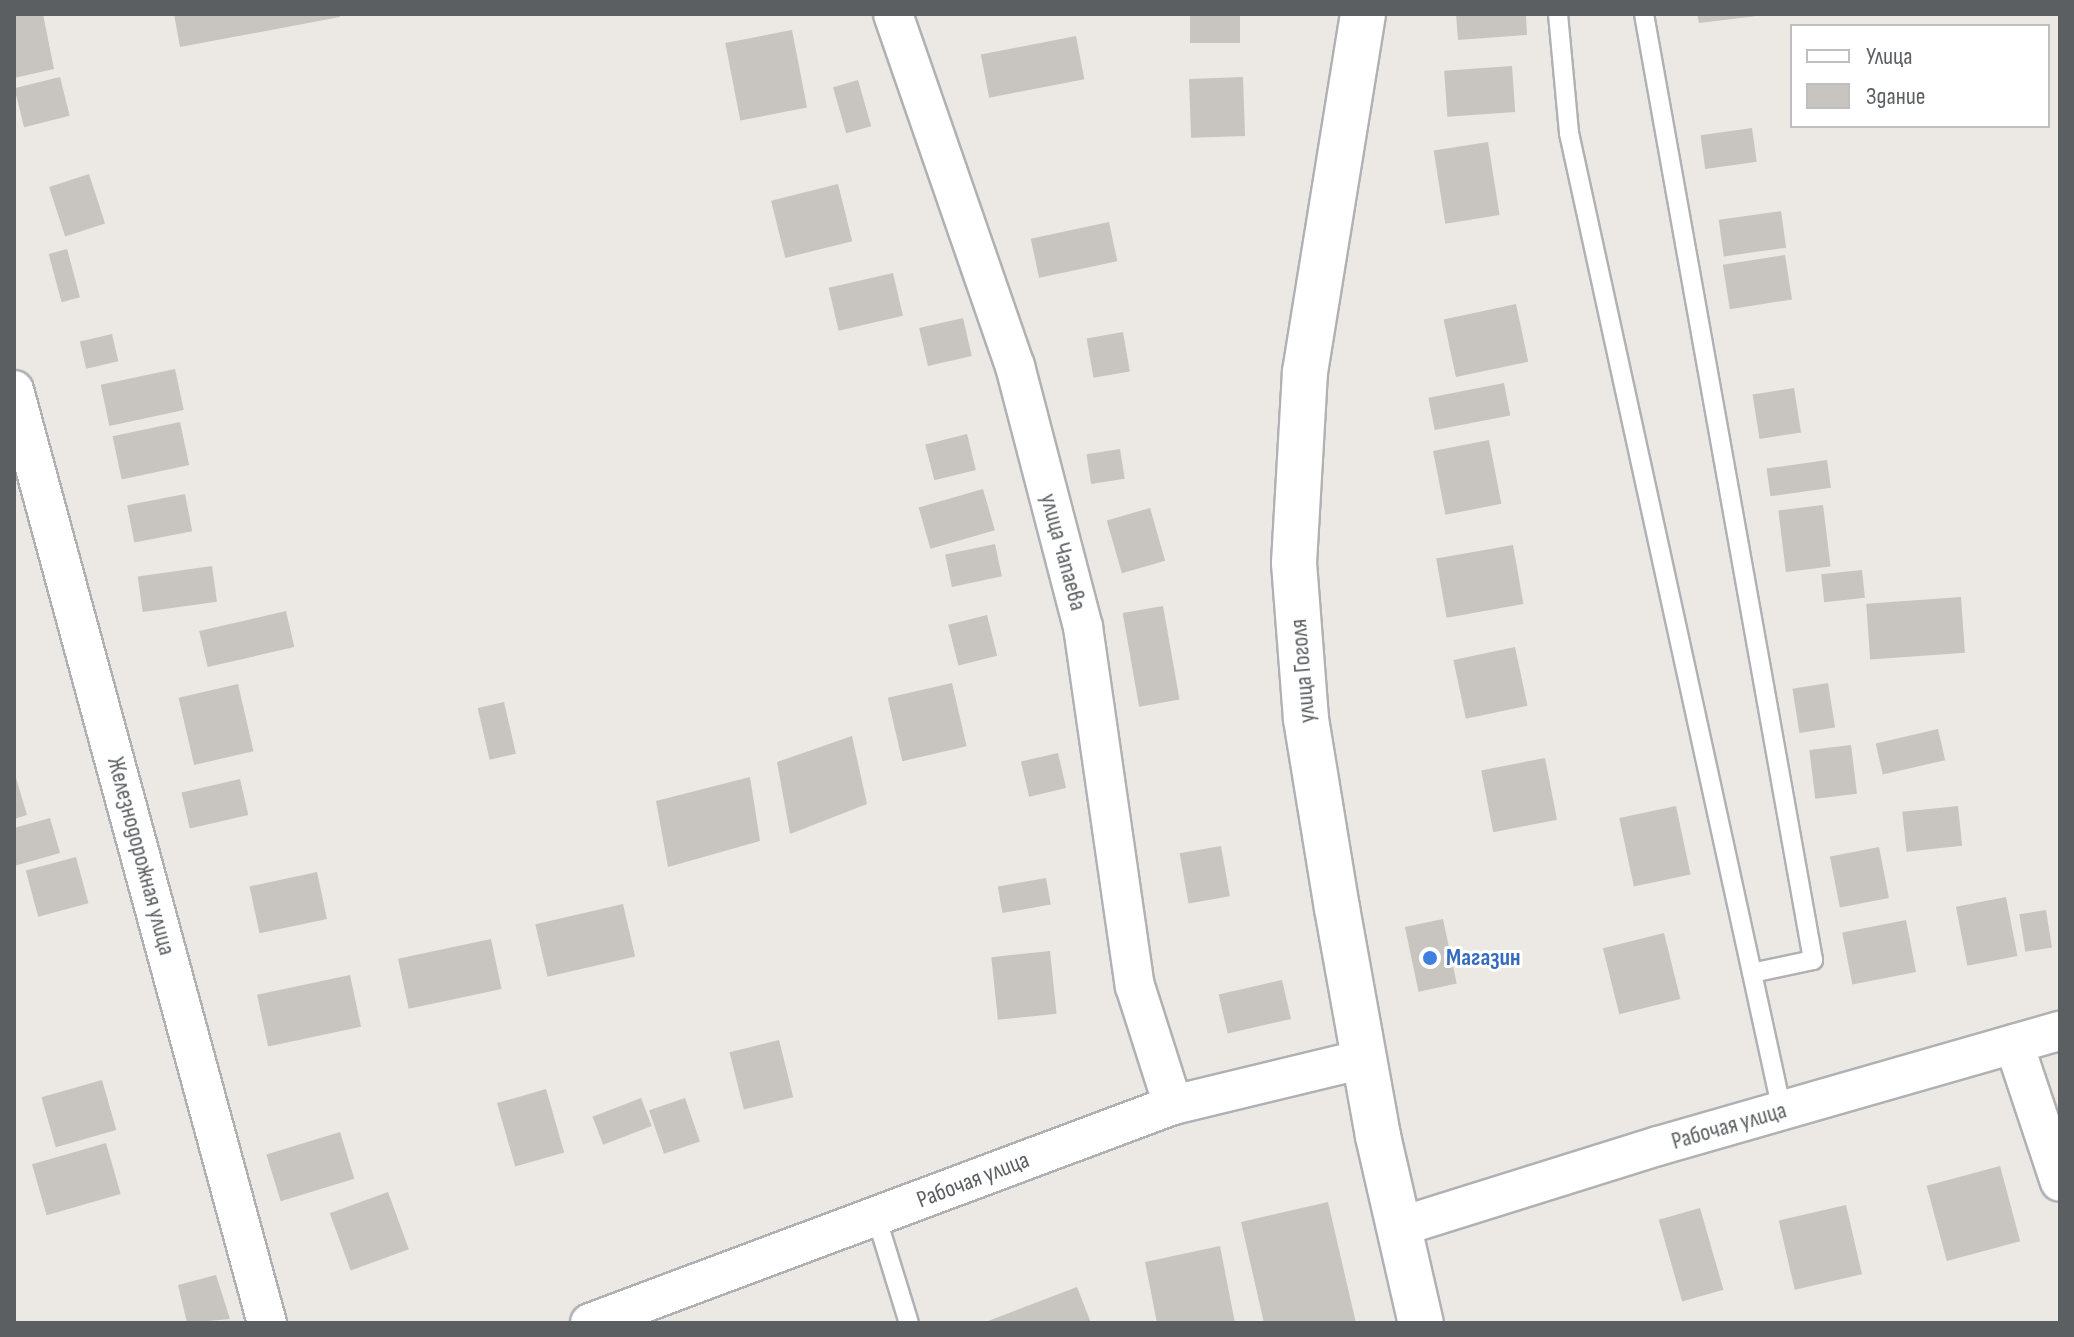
<!DOCTYPE html>
<meta charset="utf-8">
<style>
body{margin:0}
#map{position:relative;width:2074px;height:1337px;overflow:hidden;background:#ece9e4;font-family:"Sofia Sans Condensed",sans-serif}
div>[style]{position:absolute}
.building>*{inset:0;background:#c8c4c0;transform-origin:0 0}
.roads{filter:drop-shadow(2px 0 #afb1b4) drop-shadow(-2px 0 #afb1b4) drop-shadow(0 2px #afb1b4) drop-shadow(0 -2px #afb1b4)}
.lane>*{height:18px;margin:-9px;padding:0 9px;transform-origin:9px;border-radius:9px;background:#fff}
.street>*{height:38px;margin:-19px;padding:0 19px;transform-origin:19px;border-radius:19px;background:#fff}
.secondary>*{height:44px;margin:-22px;padding:0 22px;transform-origin:22px;border-radius:22px;background:#fff}
.dots>*{width:22px;height:22px;translate:-50% -50%;box-sizing:border-box;border:4px solid #fff;border-radius:50%}
span{translate:-50% -50%;white-space:nowrap;text-align:center;line-height:1.15;-webkit-text-stroke:6px #fff;paint-order:stroke}
.street-label{font-size:24px;color:#5c5f62}
.shop-label{font-size:24px;color:#366cbe;font-weight:700}
.left{translate:0 -50%;text-align:left}
.frame{position:absolute;inset:0;border:16px solid #5c5f62;pointer-events:none}
.legend{position:absolute;left:1790px;top:24px;width:260px;height:104px;box-sizing:border-box;background:#fff;border:2px solid #bebfc0;margin:0;padding:10px 14px;list-style:none;font-size:24px;color:#5c5f62}
.legend li{display:flex;align-items:center;gap:16px;height:40px}
.legend b{width:40px;border:2px solid #bebfc0}
</style>
<div id="map">
<div class="building">
<i style="clip-path:polygon(14px 14px,43px 14px,54px 69px,14px 78px)"></i>
<i style="clip-path:polygon(174px 14px,340px 14px,340px 17px,180px 47px)"></i>
<i style="left:1190px;top:14px;width:50px;height:29px"></i>
<i style="clip-path:polygon(1456px 14px,1526px 14px,1527px 35px,1458px 40px)"></i>
<i style="clip-path:polygon(1697px 14px,1757px 14px,1757px 16px,1699px 23px)"></i>
<i style="left:792px;top:30px;width:79px;height:68px;rotate:79deg"></i>
<i style="left:1076px;top:36px;width:44px;height:97px;rotate:79deg"></i>
<i style="left:1512px;top:66px;width:46px;height:68px;rotate:86deg"></i>
<i style="left:60px;top:77px;width:40px;height:47px;rotate:76deg"></i>
<i style="left:1243px;top:77px;width:59px;height:54px;rotate:88deg"></i>
<i style="left:858px;top:80px;width:48px;height:26px;rotate:74deg"></i>
<i style="left:1752px;top:128px;width:34px;height:52px;rotate:82deg"></i>
<i style="left:1488px;top:142px;width:74px;height:55px;rotate:81deg"></i>
<i style="left:89px;top:174px;width:52px;height:42px;rotate:72deg"></i>
<i style="left:838px;top:184px;width:59px;height:69px;rotate:76deg"></i>
<i style="left:1781px;top:211px;width:37px;height:63px;rotate:82deg"></i>
<i style="left:1109px;top:222px;width:40px;height:80px;rotate:78deg"></i>
<i style="left:67px;top:249px;width:50px;height:19px;rotate:75deg"></i>
<i style="left:1785px;top:255px;width:45px;height:63px;rotate:81deg"></i>
<i style="left:893px;top:273px;width:44px;height:66px;rotate:77deg"></i>
<i style="left:1516px;top:304px;width:59px;height:74px;rotate:78deg"></i>
<i style="left:963px;top:318px;width:39px;height:45px;rotate:77deg"></i>
<i style="left:1123px;top:332px;width:40px;height:37px;rotate:80deg"></i>
<i style="left:112px;top:334px;width:28px;height:33px;rotate:77deg"></i>
<i style="left:175px;top:369px;width:42px;height:76px;rotate:78deg"></i>
<i style="left:1504px;top:383px;width:33px;height:77px;rotate:79deg"></i>
<i style="left:1794px;top:388px;width:45px;height:42px;rotate:81deg"></i>
<i style="left:180px;top:422px;width:44px;height:69px;rotate:78deg"></i>
<i style="left:967px;top:434px;width:37px;height:43px;rotate:76deg"></i>
<i style="left:1489px;top:440px;width:65px;height:57px;rotate:79deg"></i>
<i style="left:1120px;top:449px;width:30px;height:34px;rotate:81deg"></i>
<i style="left:1827px;top:460px;width:28px;height:61px;rotate:82deg"></i>
<i style="left:983px;top:489px;width:43px;height:67px;rotate:74deg"></i>
<i style="left:185px;top:494px;width:38px;height:59px;rotate:79deg"></i>
<i style="left:1823px;top:505px;width:62px;height:45px;rotate:83deg"></i>
<i style="left:1150px;top:508px;width:55px;height:45px;rotate:74deg"></i>
<i style="left:995px;top:544px;width:33px;height:51px;rotate:78deg"></i>
<i style="left:1513px;top:545px;width:60px;height:78px;rotate:80deg"></i>
<i style="left:212px;top:566px;width:36px;height:75px;rotate:82deg"></i>
<i style="left:1862px;top:570px;width:28px;height:41px;rotate:84deg"></i>
<i style="left:1961px;top:597px;width:56px;height:95px;rotate:86deg"></i>
<i style="left:1163px;top:606px;width:95px;height:41px;rotate:80deg"></i>
<i style="left:286px;top:611px;width:37px;height:89px;rotate:77deg"></i>
<i style="left:987px;top:615px;width:42px;height:40px;rotate:76deg"></i>
<i style="left:1515px;top:647px;width:60px;height:63px;rotate:78deg"></i>
<i style="left:952px;top:683px;width:65px;height:66px;rotate:77deg"></i>
<i style="left:1828px;top:683px;width:45px;height:36px;rotate:81deg"></i>
<i style="left:238px;top:684px;width:69px;height:61px;rotate:77deg"></i>
<i style="left:504px;top:702px;width:53px;height:27px;rotate:77deg"></i>
<i style="left:1938px;top:729px;width:32px;height:64px;rotate:77deg"></i>
<i style="clip-path:polygon(852px 736px,867px 804px,790px 834px,777px 762px)"></i>
<i style="left:1851px;top:745px;width:49px;height:42px;rotate:83deg"></i>
<i style="left:1058px;top:753px;width:36px;height:38px;rotate:77deg"></i>
<i style="left:1545px;top:758px;width:63px;height:65px;rotate:79deg"></i>
<i style="clip-path:polygon(14px 771px,27px 815px,14px 819px)"></i>
<i style="clip-path:polygon(750px 777px,760px 841px,668px 867px,656px 801px)"></i>
<i style="left:240px;top:779px;width:37px;height:60px;rotate:77deg"></i>
<i style="left:1676px;top:806px;width:70px;height:58px;rotate:78deg"></i>
<i style="left:1958px;top:806px;width:40px;height:56px;rotate:84deg"></i>
<i style="clip-path:polygon(50px 818px,60px 853px,14px 866px,14px 828px)"></i>
<i style="left:1221px;top:846px;width:51px;height:42px;rotate:80deg"></i>
<i style="left:1879px;top:847px;width:52px;height:50px;rotate:79deg"></i>
<i style="left:76px;top:857px;width:48px;height:52px;rotate:75deg"></i>
<i style="left:317px;top:872px;width:48px;height:69px;rotate:78deg"></i>
<i style="left:1046px;top:878px;width:27px;height:49px;rotate:80deg"></i>
<i style="left:2006px;top:897px;width:60px;height:51px;rotate:79deg"></i>
<i style="left:623px;top:904px;width:54px;height:90px;rotate:77deg"></i>
<i style="left:2046px;top:910px;width:38px;height:27px;rotate:81deg"></i>
<i style="left:1443px;top:919px;width:66px;height:39px;rotate:78deg"></i>
<i style="left:1906px;top:920px;width:53px;height:65px;rotate:79deg"></i>
<i style="left:1664px;top:933px;width:68px;height:63px;rotate:76deg"></i>
<i style="left:491px;top:939px;width:51px;height:95px;rotate:78deg"></i>
<i style="left:1050px;top:951px;width:63px;height:59px;rotate:84deg"></i>
<i style="left:350px;top:975px;width:53px;height:95px;rotate:78deg"></i>
<i style="left:1282px;top:980px;width:40px;height:65px;rotate:77deg"></i>
<i style="left:779px;top:1040px;width:59px;height:51px;rotate:76deg"></i>
<i style="left:102px;top:1080px;width:52px;height:63px;rotate:74deg"></i>
<i style="left:546px;top:1089px;width:66px;height:51px;rotate:74deg"></i>
<i style="left:641px;top:1098px;width:30px;height:52px;rotate:69deg"></i>
<i style="left:685px;top:1098px;width:46px;height:38px;rotate:71deg"></i>
<i style="left:340px;top:1132px;width:49px;height:77px;rotate:73deg"></i>
<i style="left:106px;top:1143px;width:53px;height:77px;rotate:74deg"></i>
<i style="left:2000px;top:1166px;width:78px;height:76px;rotate:75deg"></i>
<i style="left:388px;top:1192px;width:61px;height:62px;rotate:70deg"></i>
<i style="clip-path:polygon(1328px 1202px,1356px 1323px,1264px 1323px,1241px 1222px)"></i>
<i style="left:1846px;top:1205px;width:71px;height:69px;rotate:77deg"></i>
<i style="left:1700px;top:1208px;width:85px;height:43px;rotate:74deg"></i>
<i style="clip-path:polygon(1220px 1246px,1235px 1323px,1157px 1323px,1145px 1262px)"></i>
<i style="clip-path:polygon(216px 1275px,230px 1319px,187px 1323px,178px 1285px)"></i>
<i style="clip-path:polygon(1077px 1287px,1091px 1323px,983px 1323px)"></i>
</div>
<div class="roads">
<div class="lane">
<i style="left:1558px;top:14px;width:120px;rotate:84.7deg"></i>
<i style="left:1569px;top:133px;width:1001px;rotate:77.71deg"></i>
<i style="left:1644px;top:14px;width:961px;rotate:79.87deg"></i>
<i style="left:1813px;top:960px;width:62px;rotate:168deg"></i>
<i style="left:876px;top:1216px;width:112px;rotate:72.9deg"></i>
</div>
<div class="street">
<i style="left:893px;top:14px;width:373px;rotate:70.9deg"></i>
<i style="left:1015px;top:366px;width:270px;rotate:75.4deg"></i>
<i style="left:1083px;top:627px;width:363px;rotate:81.8deg"></i>
<i style="left:1135px;top:986px;width:125px;rotate:72.3deg"></i>
<i style="left:14px;top:390px;width:967px;rotate:74.83deg"></i>
<i style="left:2014px;top:1044px;width:145px;rotate:71.6deg"></i>
<i style="left:1399px;top:1227px;width:271px;rotate:-17.4deg"></i>
<i style="left:1658px;top:1146px;width:418px;rotate:-16deg"></i>
<i style="left:590px;top:1323px;width:622px;rotate:-20.5deg"></i>
<i style="left:1173px;top:1105px;width:195px;rotate:-13.6deg"></i>
</div>
<div class="secondary">
<i style="left:1363px;top:14px;width:363px;rotate:99.2deg"></i>
<i style="left:1305px;top:372px;width:191px;rotate:93.3deg"></i>
<i style="left:1294px;top:563px;width:156px;rotate:85.6deg"></i>
<i style="left:1306px;top:719px;width:192px;rotate:80.7deg"></i>
<i style="left:1337px;top:908px;width:232px;rotate:79.8deg"></i>
<i style="left:1378px;top:1136px;width:192px;rotate:77.1deg"></i>
</div>
</div>
<div class="dots">
<i style="left:1430px;top:958px;background:#3f7fe0"></i>
</div>
<div class="street-label">
<span style="left:1063px;top:552px;rotate:75deg">улица Чапаева</span>
<span style="left:1303px;top:671px;rotate:-95deg">улица Гоголя</span>
<span style="left:141px;top:856px;rotate:75deg">Железнодорожная улица</span>
<span style="left:1729px;top:1126px;rotate:-16deg">Рабочая улица</span>
<span style="left:973px;top:1180px;rotate:-21deg">Рабочая улица</span>
</div>
<div class="shop-label">
<span class="left" style="left:1446px;top:958px">Магазин</span>
</div>
<div class="frame"></div>
<ul class="legend">
<li><b style="height:10px;background:#fff"></b>Улица</li>
<li><b style="height:22px;background:#c8c4c0"></b>Здание</li>
</ul>
</div>
